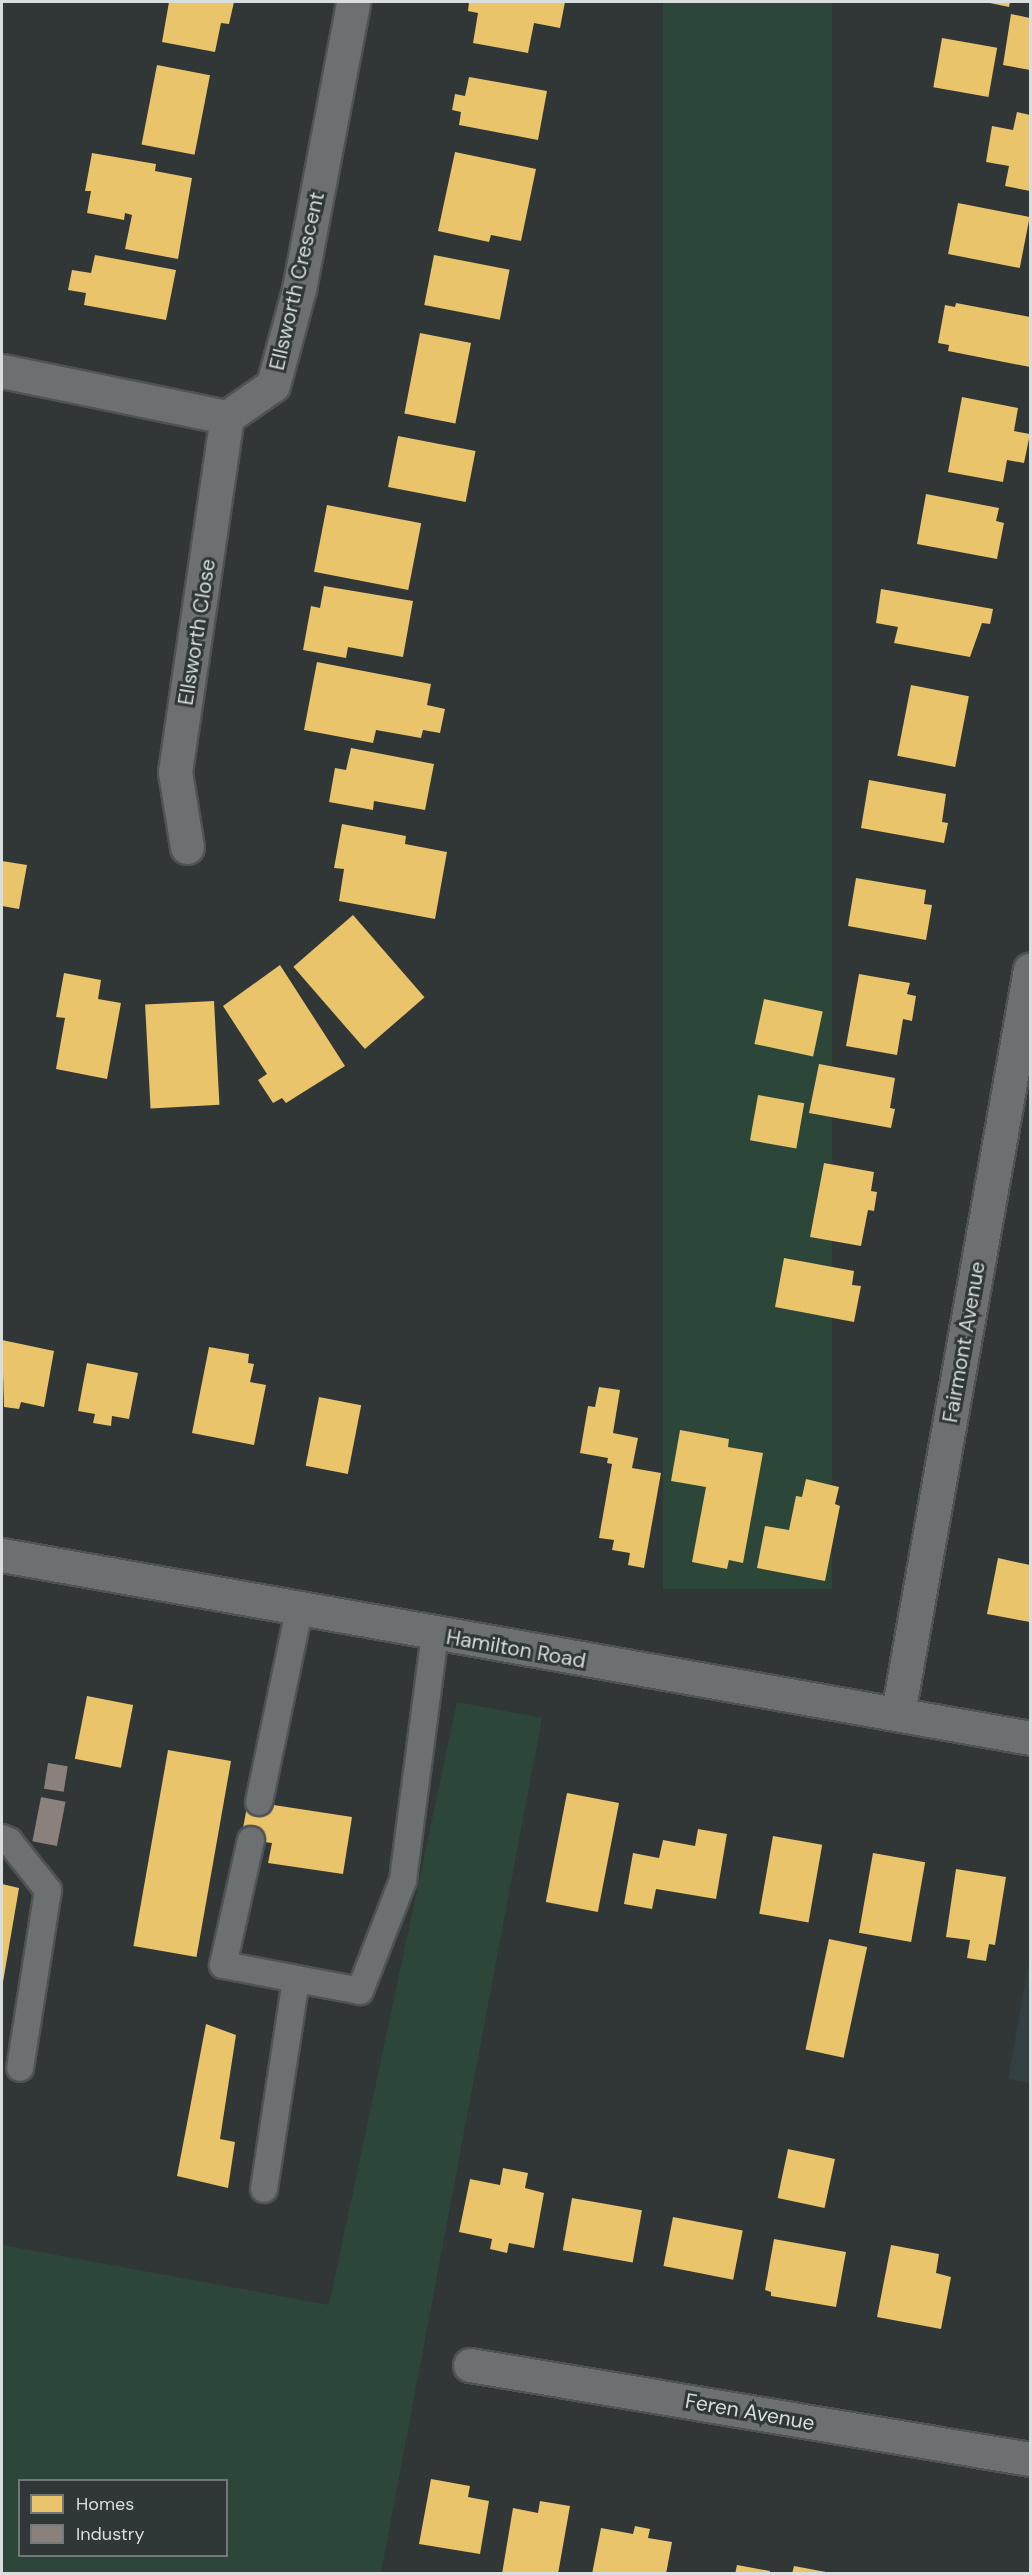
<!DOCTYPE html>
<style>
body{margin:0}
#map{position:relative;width:1032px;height:2575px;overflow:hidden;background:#313636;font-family:"DM Sans",sans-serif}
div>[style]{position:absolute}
.built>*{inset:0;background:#324043}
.green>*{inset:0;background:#2d463a;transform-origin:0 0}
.homes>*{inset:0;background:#e9c46a;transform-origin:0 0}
.industry>*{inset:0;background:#8a817c;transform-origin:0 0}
.roads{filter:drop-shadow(2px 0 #4f5354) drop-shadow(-2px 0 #4f5354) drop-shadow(0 2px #4f5354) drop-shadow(0 -2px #4f5354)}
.service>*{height:26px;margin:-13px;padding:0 13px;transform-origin:13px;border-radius:13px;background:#6c7070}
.minor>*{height:33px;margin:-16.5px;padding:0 16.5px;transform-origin:16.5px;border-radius:16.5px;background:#6c7070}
.secondary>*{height:33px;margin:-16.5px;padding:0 16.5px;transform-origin:16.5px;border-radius:16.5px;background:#6c7070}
span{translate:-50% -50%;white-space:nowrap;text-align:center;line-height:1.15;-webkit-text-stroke:6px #2f3738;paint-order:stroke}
.street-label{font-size:21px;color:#d8ddde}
.frame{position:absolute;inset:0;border:3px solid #d8ddde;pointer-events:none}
.legend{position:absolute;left:18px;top:2479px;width:210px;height:78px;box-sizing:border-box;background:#2f3738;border:2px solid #73797a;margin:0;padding:8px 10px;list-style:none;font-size:18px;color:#d8ddde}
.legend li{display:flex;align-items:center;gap:12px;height:30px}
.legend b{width:30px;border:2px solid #73797a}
</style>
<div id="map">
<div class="built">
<i style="clip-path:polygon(1030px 1956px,1030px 2083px,1008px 2079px)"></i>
</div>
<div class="green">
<i style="left:663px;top:2px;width:169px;height:1587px"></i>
<i style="clip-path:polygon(evenodd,457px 1702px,542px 1718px,381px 2573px,2px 2573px,2px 2245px,329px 2305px,457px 1702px,20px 2480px,226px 2480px,226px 2556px,20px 2556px,20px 2480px)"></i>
</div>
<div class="homes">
<i style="clip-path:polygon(169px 2px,234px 2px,229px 24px,221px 23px,215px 52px,162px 42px)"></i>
<i style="clip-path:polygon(469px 2px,565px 2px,560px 28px,534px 23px,528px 53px,473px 43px,478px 13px,468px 11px)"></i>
<i style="clip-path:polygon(985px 2px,1010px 2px,1009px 7px)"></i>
<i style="clip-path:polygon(1011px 14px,1030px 18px,1030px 70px,1003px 65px)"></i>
<i style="left:942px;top:38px;width:56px;height:50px;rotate:10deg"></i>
<i style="left:157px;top:65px;width:54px;height:81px;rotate:11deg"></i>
<i style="clip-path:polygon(469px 77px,547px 91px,538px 140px,459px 125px,461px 112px,452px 110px,455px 94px,465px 96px)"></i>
<i style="clip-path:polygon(1017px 112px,1030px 115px,1030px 191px,1005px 186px,1009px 166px,986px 162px,992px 126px,1013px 130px)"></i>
<i style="clip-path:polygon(455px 152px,536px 169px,521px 241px,491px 235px,489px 242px,438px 231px)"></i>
<i style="clip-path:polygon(92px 153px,156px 164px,155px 171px,192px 178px,178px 259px,125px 249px,132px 215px,125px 213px,124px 220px,87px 213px,91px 191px,85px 191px)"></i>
<i style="left:958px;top:203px;width:73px;height:52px;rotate:11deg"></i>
<i style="clip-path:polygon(95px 255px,176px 270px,166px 320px,84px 305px,86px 293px,68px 290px,72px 270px,91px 273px)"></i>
<i style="left:434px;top:255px;width:77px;height:51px;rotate:11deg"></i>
<i style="clip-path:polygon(956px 303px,1030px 317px,1030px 367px,948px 351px,949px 345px,938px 343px,945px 305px,955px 307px)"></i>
<i style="left:420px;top:333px;width:52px;height:82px;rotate:11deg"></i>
<i style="clip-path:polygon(962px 397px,1018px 408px,1014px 431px,1030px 434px,1024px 463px,1007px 460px,1003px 482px,948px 472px)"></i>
<i style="left:398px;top:436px;width:79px;height:52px;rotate:11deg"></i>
<i style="clip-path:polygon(926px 494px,999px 508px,996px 521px,1004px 523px,997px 559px,917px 544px)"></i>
<i style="left:327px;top:505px;width:96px;height:68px;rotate:11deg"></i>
<i style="clip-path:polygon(324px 586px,413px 601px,403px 657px,348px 647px,346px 658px,303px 650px,311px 606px,320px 608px)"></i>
<i style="clip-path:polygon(881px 589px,993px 609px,990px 624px,982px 623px,970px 657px,894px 643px,898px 627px,876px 623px)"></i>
<i style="clip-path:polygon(317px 662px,431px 684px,427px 705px,445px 709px,440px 733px,423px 730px,421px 738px,376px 730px,373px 743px,304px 730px)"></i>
<i style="left:911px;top:685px;width:59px;height:72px;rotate:11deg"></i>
<i style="clip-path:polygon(351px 748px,434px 764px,425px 810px,374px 801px,373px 810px,329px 802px,335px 768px,346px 770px)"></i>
<i style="clip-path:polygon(869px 780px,946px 794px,942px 822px,948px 823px,944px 843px,861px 828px)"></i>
<i style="clip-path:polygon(342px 824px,406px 836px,405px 844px,447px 852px,435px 919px,339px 901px,344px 869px,334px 868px)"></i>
<i style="clip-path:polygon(2px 861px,27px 865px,19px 909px,2px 906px)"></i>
<i style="clip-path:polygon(856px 878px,926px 890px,924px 904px,932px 905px,926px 940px,848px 926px)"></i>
<i style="left:353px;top:915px;width:109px;height:79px;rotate:49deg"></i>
<i style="clip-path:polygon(280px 965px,345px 1066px,286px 1103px,282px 1098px,273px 1103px,258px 1080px,267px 1074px,223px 1006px)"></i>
<i style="clip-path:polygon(64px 973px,101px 980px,98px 999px,121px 1003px,107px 1079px,56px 1069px,65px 1018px,56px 1017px)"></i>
<i style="clip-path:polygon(859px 974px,910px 983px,907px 994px,916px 996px,912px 1021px,903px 1019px,897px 1055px,846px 1046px)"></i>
<i style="left:764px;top:999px;width:60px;height:46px;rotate:12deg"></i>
<i style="left:214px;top:1001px;width:104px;height:69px;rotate:87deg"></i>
<i style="clip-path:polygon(819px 1064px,895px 1078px,890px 1108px,895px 1109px,891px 1128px,809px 1113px)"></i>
<i style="left:758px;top:1095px;width:47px;height:46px;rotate:10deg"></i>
<i style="clip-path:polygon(824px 1163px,874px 1172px,871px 1191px,877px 1192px,874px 1211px,868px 1210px,861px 1246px,810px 1237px)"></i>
<i style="clip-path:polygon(784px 1258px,854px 1271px,852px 1285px,861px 1286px,854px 1322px,775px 1307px)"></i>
<i style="clip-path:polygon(2px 1340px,54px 1351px,44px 1407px,21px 1402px,19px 1409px,4px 1407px)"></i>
<i style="clip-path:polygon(209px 1347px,249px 1354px,248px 1363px,254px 1364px,250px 1382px,266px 1385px,254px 1445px,192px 1433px)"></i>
<i style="clip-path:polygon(87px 1363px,138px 1373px,129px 1419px,112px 1416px,111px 1426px,93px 1423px,95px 1414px,78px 1411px)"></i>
<i style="clip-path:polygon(599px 1387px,620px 1390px,613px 1433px,638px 1438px,632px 1468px,661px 1473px,644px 1568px,628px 1565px,630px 1553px,612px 1550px,614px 1540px,599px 1538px,612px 1464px,607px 1463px,608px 1458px,580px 1453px,588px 1406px,595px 1407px)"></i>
<i style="left:319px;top:1397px;width:43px;height:70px;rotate:11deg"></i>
<i style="clip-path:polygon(680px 1430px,729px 1439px,728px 1447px,763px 1453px,743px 1563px,729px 1560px,727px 1569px,692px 1562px,706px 1487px,671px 1481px)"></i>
<i style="clip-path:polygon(806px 1479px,839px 1487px,835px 1504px,840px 1506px,825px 1581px,757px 1568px,765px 1526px,789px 1530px,796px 1496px,802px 1497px)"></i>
<i style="clip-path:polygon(998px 1558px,1030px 1565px,1030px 1622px,987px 1614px)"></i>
<i style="left:87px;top:1696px;width:47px;height:64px;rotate:11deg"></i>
<i style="left:168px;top:1750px;width:64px;height:199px;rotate:10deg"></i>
<i style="left:567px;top:1793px;width:53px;height:111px;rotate:11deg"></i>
<i style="clip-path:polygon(248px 1801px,352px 1817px,343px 1874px,268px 1863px,272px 1843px,241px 1839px)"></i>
<i style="clip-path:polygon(698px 1829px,727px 1834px,716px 1899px,656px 1889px,652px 1909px,624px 1904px,633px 1853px,659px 1858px,663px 1840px,695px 1846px)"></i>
<i style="left:773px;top:1836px;width:50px;height:79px;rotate:10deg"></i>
<i style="left:873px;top:1853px;width:53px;height:81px;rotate:10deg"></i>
<i style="clip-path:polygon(956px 1869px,1006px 1877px,995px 1945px,989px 1944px,986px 1961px,967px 1958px,970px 1940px,946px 1937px)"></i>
<i style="clip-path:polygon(2px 1884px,19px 1888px,3px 1982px,2px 1982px)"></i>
<i style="left:829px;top:1939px;width:39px;height:113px;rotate:12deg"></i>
<i style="clip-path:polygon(206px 2024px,236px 2035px,220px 2139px,235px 2142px,228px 2188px,177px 2176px)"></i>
<i style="left:788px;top:2149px;width:48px;height:50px;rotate:12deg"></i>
<i style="clip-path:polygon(503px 2168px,528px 2173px,525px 2188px,544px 2193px,534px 2248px,509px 2243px,507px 2253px,490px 2249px,492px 2239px,459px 2232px,470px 2179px,500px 2185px)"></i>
<i style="left:572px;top:2198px;width:71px;height:53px;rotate:10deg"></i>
<i style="left:673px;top:2217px;width:71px;height:50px;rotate:11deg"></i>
<i style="clip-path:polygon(774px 2239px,846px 2252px,836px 2307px,771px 2296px,771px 2292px,765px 2290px)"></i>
<i style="clip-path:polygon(891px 2245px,939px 2254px,936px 2273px,951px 2277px,941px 2329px,877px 2317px)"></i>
<i style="clip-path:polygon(431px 2479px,470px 2486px,468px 2497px,489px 2501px,480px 2554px,419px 2544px)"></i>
<i style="clip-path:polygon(540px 2501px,570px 2506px,558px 2574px,502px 2574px,513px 2508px,538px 2513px)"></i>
<i style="clip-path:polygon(635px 2526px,650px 2529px,648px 2538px,672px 2542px,666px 2574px,592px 2574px,601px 2528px,633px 2534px)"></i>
<i style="clip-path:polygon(737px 2565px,770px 2571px,770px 2574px,735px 2574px)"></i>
<i style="clip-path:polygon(794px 2566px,826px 2572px,826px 2574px,792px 2574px)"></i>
</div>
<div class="industry">
<i style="left:48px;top:1763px;width:20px;height:26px;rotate:9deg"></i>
<i style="left:41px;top:1797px;width:25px;height:45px;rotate:11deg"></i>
</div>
<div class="roads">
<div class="service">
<i style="left:259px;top:1802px;width:196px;rotate:-78.2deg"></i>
<i style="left:2px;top:1838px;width:8px;rotate:23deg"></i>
<i style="left:9px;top:1841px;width:63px;rotate:51.5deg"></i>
<i style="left:48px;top:1890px;width:180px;rotate:98.9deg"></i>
<i style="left:251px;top:1840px;width:128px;rotate:102.6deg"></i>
<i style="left:223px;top:1965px;width:139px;rotate:10.7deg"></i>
<i style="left:360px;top:1991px;width:119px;rotate:-68.8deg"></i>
<i style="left:403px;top:1880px;width:247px;rotate:-82.6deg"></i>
<i style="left:264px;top:2189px;width:212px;rotate:-81.3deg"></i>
</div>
<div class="minor">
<i style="left:2px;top:371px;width:230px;rotate:11.6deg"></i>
<i style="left:227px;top:417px;width:56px;rotate:-34.8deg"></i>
<i style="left:273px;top:385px;width:99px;rotate:-74.8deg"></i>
<i style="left:299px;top:289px;width:292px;rotate:-79.3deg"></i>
<i style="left:187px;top:847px;width:76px;rotate:-99.1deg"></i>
<i style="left:175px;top:772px;width:359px;rotate:-81.7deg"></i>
<i style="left:898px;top:1713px;width:755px;rotate:-79.93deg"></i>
<i style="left:470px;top:2365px;width:568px;rotate:9.53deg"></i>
</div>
<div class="secondary">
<i style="left:2px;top:1555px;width:1044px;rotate:10.09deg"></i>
</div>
</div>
<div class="street-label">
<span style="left:297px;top:281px;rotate:-77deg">Ellsworth Crescent</span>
<span style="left:197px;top:632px;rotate:-81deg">Ellsworth Close</span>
<span style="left:964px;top:1342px;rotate:-80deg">Fairmont Avenue</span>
<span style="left:516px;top:1649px;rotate:10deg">Hamilton Road</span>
<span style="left:750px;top:2412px;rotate:10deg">Feren Avenue</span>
</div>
<div class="frame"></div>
<ul class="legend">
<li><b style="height:16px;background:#e9c46a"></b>Homes</li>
<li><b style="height:16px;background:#8a817c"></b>Industry</li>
</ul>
</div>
